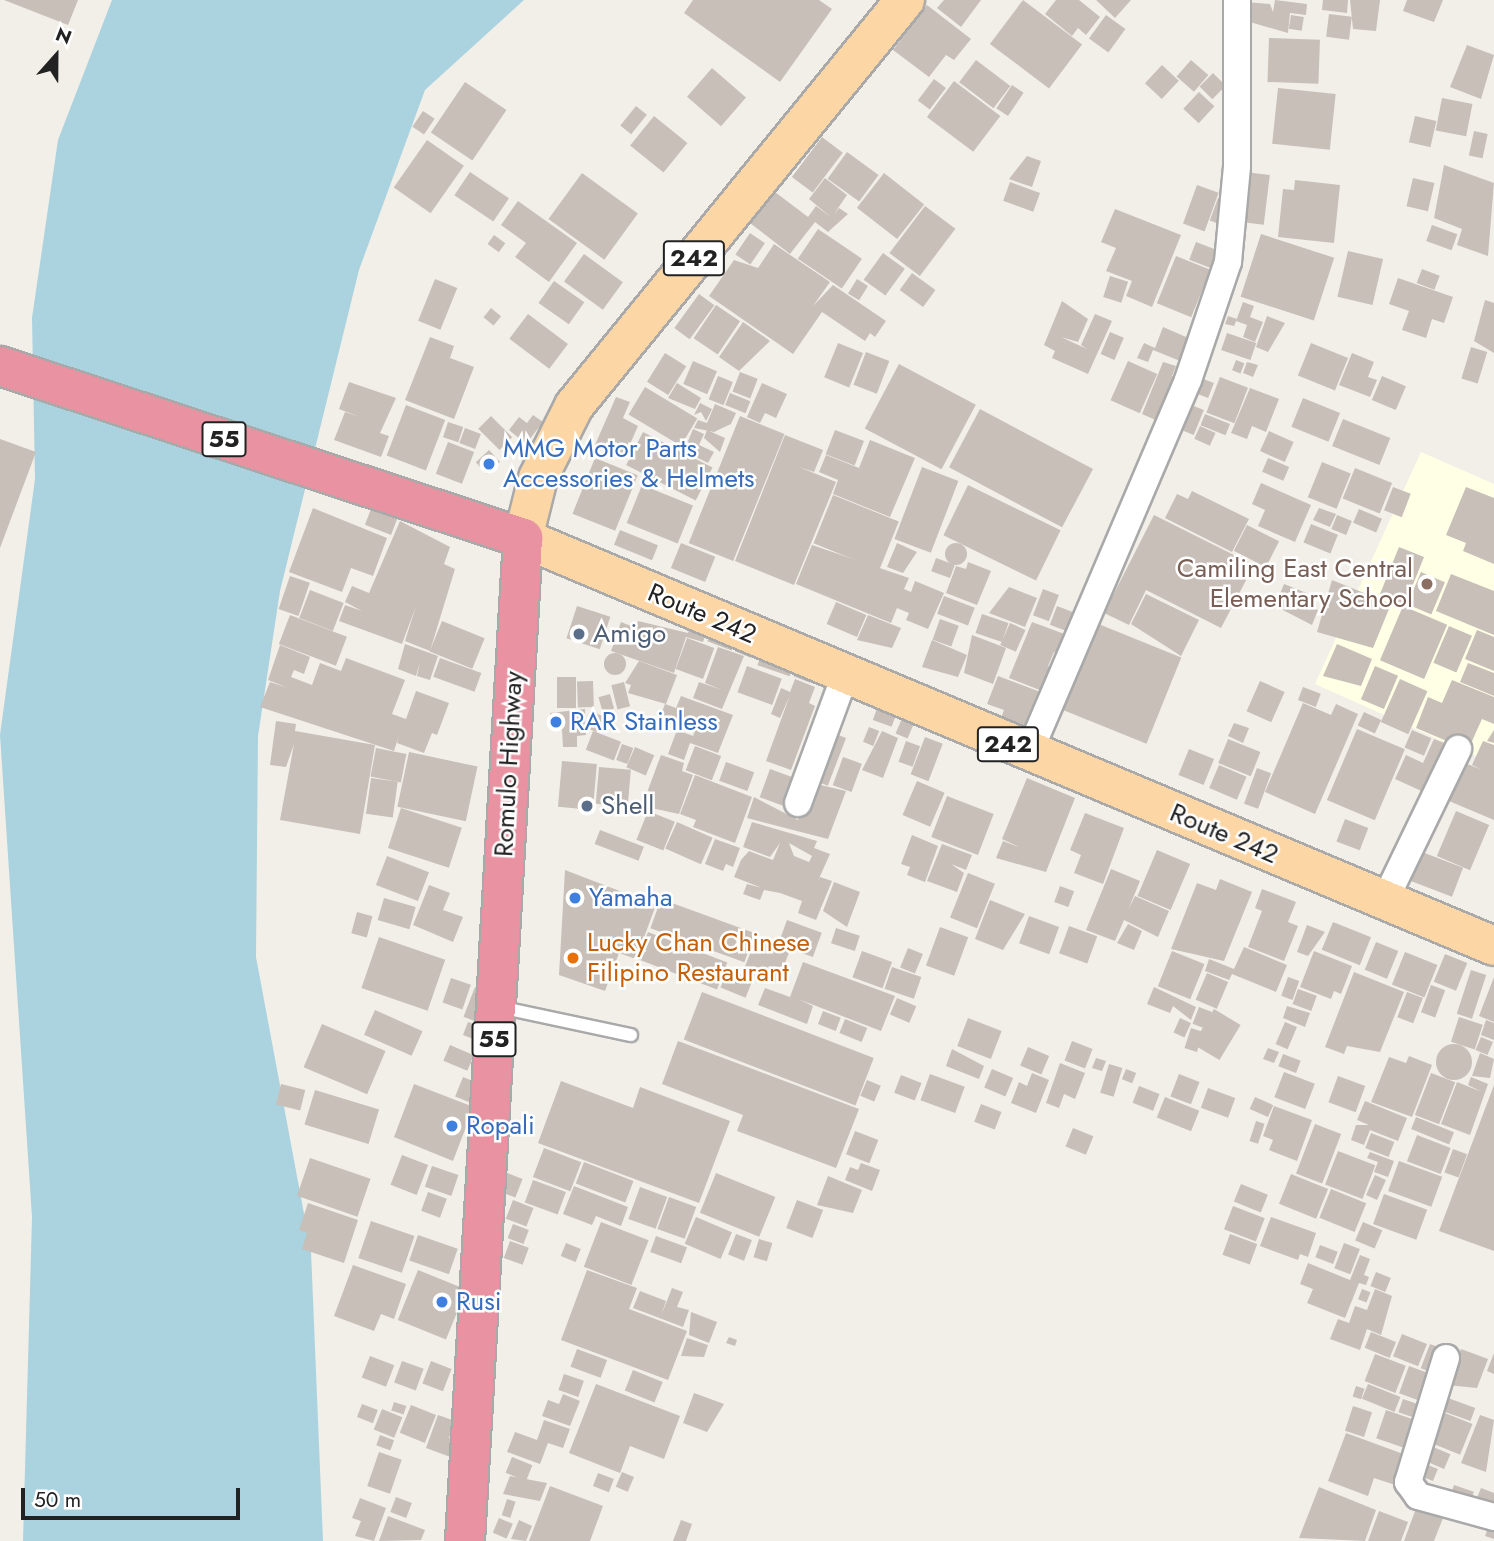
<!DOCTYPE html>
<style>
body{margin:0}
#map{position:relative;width:1494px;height:1541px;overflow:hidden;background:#f2efe9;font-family:Jost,sans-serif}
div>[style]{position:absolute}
.education>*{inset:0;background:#ffffe5}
.water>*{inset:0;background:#aad3df}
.building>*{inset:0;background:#c7bfb8;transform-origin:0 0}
.round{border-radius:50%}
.roads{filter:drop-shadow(2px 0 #a9a9a9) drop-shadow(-2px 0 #a9a9a9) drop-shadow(0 2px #a9a9a9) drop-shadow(0 -2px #a9a9a9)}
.lane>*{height:12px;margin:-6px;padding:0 6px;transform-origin:6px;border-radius:6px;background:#fff}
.street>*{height:26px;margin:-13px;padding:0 13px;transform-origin:13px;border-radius:13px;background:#fff}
.primary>*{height:38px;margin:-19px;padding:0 19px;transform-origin:19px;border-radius:19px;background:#fcd6a4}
.highway>*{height:38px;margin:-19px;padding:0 19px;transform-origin:19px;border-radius:19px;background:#e892a2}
.dots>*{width:19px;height:19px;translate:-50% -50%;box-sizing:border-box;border:4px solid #fff;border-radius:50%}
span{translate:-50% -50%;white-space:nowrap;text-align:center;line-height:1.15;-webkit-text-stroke:5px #fff;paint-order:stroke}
.shield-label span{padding:2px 5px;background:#fff;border:2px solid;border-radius:5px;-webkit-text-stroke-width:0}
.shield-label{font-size:24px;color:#222;font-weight:700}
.shop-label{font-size:26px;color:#366cbe}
.left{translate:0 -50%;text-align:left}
.education-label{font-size:26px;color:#785e54}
.right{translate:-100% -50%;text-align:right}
.street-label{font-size:26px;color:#222}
.service-label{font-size:26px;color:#4e5e75}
.food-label{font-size:26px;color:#c56008}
.north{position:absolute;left:21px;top:21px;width:70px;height:70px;-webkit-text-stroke:5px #fff;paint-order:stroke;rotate:21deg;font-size:19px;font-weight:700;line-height:28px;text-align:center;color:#222}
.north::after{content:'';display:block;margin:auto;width:24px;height:32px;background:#222;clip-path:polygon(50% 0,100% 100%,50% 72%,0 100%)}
.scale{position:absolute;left:21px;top:1488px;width:219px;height:32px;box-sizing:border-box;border:4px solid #222;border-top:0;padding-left:9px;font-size:21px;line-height:24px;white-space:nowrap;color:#222;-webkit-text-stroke:5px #fff;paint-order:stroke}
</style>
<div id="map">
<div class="education">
<i style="clip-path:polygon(1421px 452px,1494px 484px,1494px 764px,1315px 684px)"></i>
</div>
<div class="water">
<i style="clip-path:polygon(112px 0,524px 0,425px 90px,359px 270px,280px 591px,258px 736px,256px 957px,311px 1251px,323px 1541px,23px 1541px,32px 1217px,0 735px,35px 479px,32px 318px,58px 140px)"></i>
</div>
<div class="building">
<i style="clip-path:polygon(4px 0,78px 0,68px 25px)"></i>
<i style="clip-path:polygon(693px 0,819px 0,832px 9px,780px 82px,684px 13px)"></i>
<i style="clip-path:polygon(944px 0,981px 0,961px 27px,937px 8px)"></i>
<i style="left:1023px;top:0;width:74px;height:55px;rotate:37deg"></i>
<i style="clip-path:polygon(1056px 0,1079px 0,1100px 17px,1086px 35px,1078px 28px,1072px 36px,1045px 14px)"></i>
<i style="clip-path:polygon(1096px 0,1131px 0,1115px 18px)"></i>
<i style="clip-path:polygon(1275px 0,1307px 4px,1306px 15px,1290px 13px,1288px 33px,1243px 20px,1245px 2px,1270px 4px,1273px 12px)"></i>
<i style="clip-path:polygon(1323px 0,1348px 0,1347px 13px,1322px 10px)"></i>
<i style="clip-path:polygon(1350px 0,1380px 0,1376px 31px,1353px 29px)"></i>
<i style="clip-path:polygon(1407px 0,1443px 0,1434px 22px,1403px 11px)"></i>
<i style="clip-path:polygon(927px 5px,971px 39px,954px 60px,946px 55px,929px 77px,893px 50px)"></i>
<i style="left:1329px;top:14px;width:23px;height:23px;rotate:7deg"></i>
<i style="left:1106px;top:15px;width:24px;height:29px;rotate:36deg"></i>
<i style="left:1291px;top:15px;width:13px;height:14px;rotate:9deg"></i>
<i style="left:1269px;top:38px;width:51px;height:44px;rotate:2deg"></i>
<i style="clip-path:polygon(1467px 45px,1494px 55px,1481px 99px,1450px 87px)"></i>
<i style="left:976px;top:60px;width:43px;height:28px;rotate:37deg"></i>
<i style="left:1191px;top:60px;width:23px;height:22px;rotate:41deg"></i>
<i style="left:1162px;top:65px;width:23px;height:25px;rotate:43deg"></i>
<i style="left:712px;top:68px;width:45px;height:38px;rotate:41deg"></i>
<i style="left:1213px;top:73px;width:18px;height:19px;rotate:45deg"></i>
<i style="left:934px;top:79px;width:15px;height:27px;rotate:37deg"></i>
<i style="left:954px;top:81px;width:58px;height:45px;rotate:37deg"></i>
<i style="left:465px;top:82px;width:50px;height:61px;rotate:34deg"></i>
<i style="left:1012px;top:85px;width:14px;height:28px;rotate:34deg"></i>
<i style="left:1278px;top:88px;width:58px;height:56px;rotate:6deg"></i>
<i style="left:1199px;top:92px;width:21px;height:23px;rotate:43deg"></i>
<i style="left:1442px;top:98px;width:31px;height:33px;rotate:11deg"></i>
<i style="left:636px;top:106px;width:14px;height:25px;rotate:39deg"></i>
<i style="left:423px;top:111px;width:14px;height:19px;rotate:34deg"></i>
<i style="left:654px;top:116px;width:43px;height:38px;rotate:39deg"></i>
<i style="left:1415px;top:116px;width:22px;height:27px;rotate:13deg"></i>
<i style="left:1474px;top:131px;width:14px;height:25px;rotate:12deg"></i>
<i style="left:822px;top:137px;width:26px;height:50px;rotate:37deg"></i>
<i style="left:427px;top:140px;width:45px;height:58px;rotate:35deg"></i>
<i style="left:847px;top:152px;width:39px;height:33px;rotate:36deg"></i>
<i style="clip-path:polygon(1027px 156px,1041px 161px,1032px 187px,1009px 179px)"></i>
<i style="clip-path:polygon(1444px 165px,1494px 183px,1488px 256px,1457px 245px,1462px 229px,1434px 218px)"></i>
<i style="left:470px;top:172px;width:47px;height:28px;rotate:34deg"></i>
<i style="left:1245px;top:172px;width:25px;height:50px;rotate:7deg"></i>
<i style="left:582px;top:173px;width:69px;height:57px;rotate:36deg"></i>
<i style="left:884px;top:173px;width:51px;height:44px;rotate:38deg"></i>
<i style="clip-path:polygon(825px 178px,847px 195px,834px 214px,839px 208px,848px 214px,828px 232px,815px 222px,790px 254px,750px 223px,775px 192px,808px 217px,816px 206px,832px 218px,809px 199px)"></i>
<i style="left:1413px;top:178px;width:22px;height:29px;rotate:13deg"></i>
<i style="clip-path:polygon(1295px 180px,1340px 185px,1334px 243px,1278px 237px,1283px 189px,1294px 190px)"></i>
<i style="left:1010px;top:182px;width:32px;height:20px;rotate:20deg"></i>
<i style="left:1197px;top:185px;width:23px;height:41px;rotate:20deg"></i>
<i style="left:1218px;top:198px;width:15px;height:24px;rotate:20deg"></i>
<i style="clip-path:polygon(518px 201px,577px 243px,549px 282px,515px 257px,526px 243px,501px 225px)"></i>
<i style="left:925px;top:206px;width:38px;height:59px;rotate:37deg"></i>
<i style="clip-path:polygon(1115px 209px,1181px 235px,1152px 307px,1126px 296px,1132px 281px,1106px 271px,1116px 248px,1101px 242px)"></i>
<i style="left:1432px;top:225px;width:27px;height:17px;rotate:20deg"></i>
<i style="left:818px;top:229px;width:53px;height:36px;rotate:34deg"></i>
<i style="left:750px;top:233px;width:18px;height:26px;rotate:34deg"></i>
<i style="left:1261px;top:234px;width:77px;height:66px;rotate:18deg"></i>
<i style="left:494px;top:235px;width:14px;height:11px;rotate:36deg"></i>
<i style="left:1196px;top:242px;width:30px;height:19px;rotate:21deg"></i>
<i style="clip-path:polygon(774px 244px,830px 282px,813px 306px,833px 285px,886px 321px,875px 337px,870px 333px,865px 341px,822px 312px,793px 354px,709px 296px,734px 260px,758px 268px)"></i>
<i style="left:1348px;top:251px;width:36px;height:47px;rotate:13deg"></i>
<i style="left:883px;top:253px;width:27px;height:33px;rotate:36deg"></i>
<i style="left:584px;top:254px;width:48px;height:34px;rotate:36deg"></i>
<i style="left:1176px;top:256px;width:37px;height:51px;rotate:22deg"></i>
<i style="left:1422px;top:269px;width:19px;height:15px;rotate:21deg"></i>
<i style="left:912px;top:273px;width:29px;height:21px;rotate:36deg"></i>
<i style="left:1110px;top:276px;width:19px;height:22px;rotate:18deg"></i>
<i style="clip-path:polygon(1398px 278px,1453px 297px,1444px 323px,1432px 319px,1426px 338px,1402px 330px,1409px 311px,1389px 304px)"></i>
<i style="left:435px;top:279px;width:24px;height:45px;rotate:22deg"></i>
<i style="left:857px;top:279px;width:13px;height:17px;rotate:32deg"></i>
<i style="left:554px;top:281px;width:37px;height:27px;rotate:35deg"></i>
<i style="left:699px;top:294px;width:19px;height:42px;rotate:36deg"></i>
<i style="clip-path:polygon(1485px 300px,1494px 303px,1494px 353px,1474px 341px)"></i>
<i style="clip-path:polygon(1062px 301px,1088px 319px,1078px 342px,1061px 337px,1087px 349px,1081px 345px,1095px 314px,1112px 321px,1088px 374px,1052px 358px,1055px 351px,1044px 345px)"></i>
<i style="clip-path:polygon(1243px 302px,1254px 306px,1250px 317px,1263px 322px,1255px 342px,1243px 337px,1247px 325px,1236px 321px)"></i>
<i style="left:716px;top:305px;width:29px;height:40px;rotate:34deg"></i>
<i style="left:491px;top:308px;width:13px;height:12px;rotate:39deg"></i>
<i style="left:528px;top:314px;width:50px;height:31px;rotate:37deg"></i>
<i style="clip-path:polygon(1228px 316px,1237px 319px,1234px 326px,1225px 324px)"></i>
<i style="clip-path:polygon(1267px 316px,1285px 323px,1268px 352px,1256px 347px)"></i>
<i style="clip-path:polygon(743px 322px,770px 341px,739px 371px,719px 357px)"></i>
<i style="clip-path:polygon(1163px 327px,1200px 343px,1190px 365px,1153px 350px,1148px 362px,1137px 358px,1144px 343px,1155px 348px)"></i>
<i style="left:1110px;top:332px;width:15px;height:24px;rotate:23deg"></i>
<i style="left:1227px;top:333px;width:31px;height:18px;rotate:19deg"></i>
<i style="clip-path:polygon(430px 337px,454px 346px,450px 358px,474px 367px,454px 419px,405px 400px)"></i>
<i style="left:838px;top:343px;width:27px;height:37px;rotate:22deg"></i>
<i style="left:1311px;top:343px;width:40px;height:35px;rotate:22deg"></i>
<i style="left:1471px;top:347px;width:17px;height:33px;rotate:17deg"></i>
<i style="left:866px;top:352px;width:25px;height:35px;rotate:21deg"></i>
<i style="left:665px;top:353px;width:25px;height:34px;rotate:32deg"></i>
<i style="clip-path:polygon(1352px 353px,1374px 362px,1368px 377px,1377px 380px,1370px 397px,1339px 385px)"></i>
<i style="left:1236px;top:360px;width:9px;height:11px;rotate:21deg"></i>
<i style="left:693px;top:361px;width:26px;height:25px;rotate:23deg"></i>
<i style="left:1128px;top:361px;width:32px;height:43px;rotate:24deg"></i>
<i style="clip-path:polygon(1163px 362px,1176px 366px,1172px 376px,1178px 378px,1158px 421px,1142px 414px)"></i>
<i style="clip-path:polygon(1247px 362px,1258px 365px,1253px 377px,1243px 373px)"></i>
<i style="left:899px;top:364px;width:87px;height:73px;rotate:28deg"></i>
<i style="left:740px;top:372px;width:19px;height:21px;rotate:21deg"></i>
<i style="left:718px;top:376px;width:16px;height:25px;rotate:22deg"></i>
<i style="left:1382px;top:376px;width:26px;height:26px;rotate:23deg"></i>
<i style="left:1198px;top:377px;width:17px;height:16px;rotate:21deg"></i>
<i style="left:1220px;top:377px;width:30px;height:38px;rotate:21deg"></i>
<i style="clip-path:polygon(349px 382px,396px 398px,380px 433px,389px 436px,381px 457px,334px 440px,345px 412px,360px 417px,339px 409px)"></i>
<i style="clip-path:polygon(677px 383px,701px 398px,695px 409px,668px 398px)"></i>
<i style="clip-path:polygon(762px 383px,787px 394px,776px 418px,765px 413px,760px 423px,747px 417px)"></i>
<i style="left:645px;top:387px;width:61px;height:32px;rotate:31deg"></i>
<i style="clip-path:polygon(1250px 388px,1279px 399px,1266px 432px,1252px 426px,1247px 439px,1231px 433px)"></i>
<i style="left:730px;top:393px;width:22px;height:13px;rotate:22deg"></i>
<i style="clip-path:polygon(616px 397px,630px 402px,623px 418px,638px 426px,624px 458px,595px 445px)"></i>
<i style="left:1303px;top:398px;width:40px;height:31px;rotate:22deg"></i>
<i style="clip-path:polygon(700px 403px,712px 409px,706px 421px,701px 412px,694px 415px)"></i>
<i style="clip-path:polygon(715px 404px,736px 413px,731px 424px,714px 432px,694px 428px,698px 420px,707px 423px)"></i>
<i style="left:1189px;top:404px;width:16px;height:27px;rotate:22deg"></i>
<i style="left:406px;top:405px;width:42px;height:54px;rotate:21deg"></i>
<i style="left:980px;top:409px;width:128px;height:66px;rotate:28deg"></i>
<i style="left:1205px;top:414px;width:27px;height:12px;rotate:22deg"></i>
<i style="clip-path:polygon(533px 415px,543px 422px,526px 444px,509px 430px,519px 417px,527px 423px)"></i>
<i style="left:491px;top:416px;width:30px;height:18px;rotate:45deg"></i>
<i style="left:740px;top:416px;width:48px;height:137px;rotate:22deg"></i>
<i style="left:1343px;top:419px;width:51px;height:29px;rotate:22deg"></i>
<i style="left:448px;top:422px;width:16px;height:16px;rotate:18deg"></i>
<i style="left:1200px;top:426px;width:17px;height:14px;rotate:24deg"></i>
<i style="left:465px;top:428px;width:17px;height:16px;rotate:21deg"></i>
<i style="clip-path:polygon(693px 429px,704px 434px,699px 445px,714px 452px,708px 463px,684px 451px)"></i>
<i style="clip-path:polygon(707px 430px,725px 438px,720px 452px,704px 438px)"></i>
<i style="left:835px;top:430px;width:31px;height:26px;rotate:21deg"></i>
<i style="left:1269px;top:431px;width:27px;height:22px;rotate:24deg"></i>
<i style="left:643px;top:432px;width:78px;height:37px;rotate:27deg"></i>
<i style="clip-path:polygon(785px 435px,823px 450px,814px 472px,799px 467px,836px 482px,794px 585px,735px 561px)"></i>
<i style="clip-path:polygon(0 439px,36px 452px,0 548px)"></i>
<i style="clip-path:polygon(870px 440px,915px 458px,890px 517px,833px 494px,838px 480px,819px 472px,826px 455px,859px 468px)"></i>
<i style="left:448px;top:442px;width:28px;height:34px;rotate:21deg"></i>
<i style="left:489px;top:450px;width:16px;height:18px;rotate:47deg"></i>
<i style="left:595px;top:458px;width:46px;height:60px;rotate:22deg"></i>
<i style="left:1268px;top:458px;width:23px;height:15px;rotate:23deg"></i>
<i style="left:1322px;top:462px;width:31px;height:38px;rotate:22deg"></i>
<i style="left:922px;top:467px;width:39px;height:77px;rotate:21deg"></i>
<i style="left:1355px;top:468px;width:40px;height:33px;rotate:22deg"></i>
<i style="clip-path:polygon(1261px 483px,1311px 505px,1295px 542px,1258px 526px,1265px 510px,1252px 504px)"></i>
<i style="left:642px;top:485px;width:55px;height:41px;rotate:22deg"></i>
<i style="left:968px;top:485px;width:103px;height:56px;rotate:26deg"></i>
<i style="left:1393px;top:487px;width:19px;height:25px;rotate:21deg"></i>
<i style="clip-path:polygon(1466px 487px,1494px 498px,1494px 564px,1463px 551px,1466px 543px,1446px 535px)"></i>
<i style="clip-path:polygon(1192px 491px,1249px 519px,1232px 552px,1165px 518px,1177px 494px,1188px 499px)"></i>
<i style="left:833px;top:495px;width:71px;height:52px;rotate:22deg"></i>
<i style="clip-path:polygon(313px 508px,387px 538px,373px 576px,351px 568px,342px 592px,289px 572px)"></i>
<i style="clip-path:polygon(1319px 508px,1336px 514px,1330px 527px,1313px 520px)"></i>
<i style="left:371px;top:509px;width:28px;height:17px;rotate:21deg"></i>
<i style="left:1359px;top:509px;width:25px;height:15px;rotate:23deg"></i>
<i style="clip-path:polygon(1154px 515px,1254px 565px,1221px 628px,1146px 590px,1129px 625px,1104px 613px)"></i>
<i style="left:1337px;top:515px;width:16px;height:15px;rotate:22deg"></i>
<i style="clip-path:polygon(400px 521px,450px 547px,444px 564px,455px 569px,430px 651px,405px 641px,416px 606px,402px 644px,339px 621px,345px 605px,362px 611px,345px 602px,352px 586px,369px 593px)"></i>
<i style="left:1311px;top:524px;width:29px;height:20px;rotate:22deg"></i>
<i style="left:1247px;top:525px;width:36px;height:29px;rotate:27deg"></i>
<i style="left:620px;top:530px;width:41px;height:16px;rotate:22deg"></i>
<i class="round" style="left:945px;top:543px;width:22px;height:22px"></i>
<i style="left:681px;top:543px;width:37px;height:27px;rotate:22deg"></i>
<i style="clip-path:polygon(897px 543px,917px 552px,903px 573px,887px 567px)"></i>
<i style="clip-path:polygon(812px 545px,909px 578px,904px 589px,911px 592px,915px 581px,944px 593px,928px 629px,906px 620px,909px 613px,897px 608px,891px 623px,796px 584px)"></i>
<i style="left:1399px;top:547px;width:27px;height:51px;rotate:22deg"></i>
<i style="left:936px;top:558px;width:20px;height:14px;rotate:20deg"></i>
<i style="clip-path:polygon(968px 562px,991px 571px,977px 605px,946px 593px,956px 566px,966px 569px)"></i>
<i style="left:1421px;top:572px;width:26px;height:35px;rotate:23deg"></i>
<i style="clip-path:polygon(1451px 574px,1494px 591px,1494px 635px,1436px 611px)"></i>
<i style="left:290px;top:576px;width:21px;height:35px;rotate:19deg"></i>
<i style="clip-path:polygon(1332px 580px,1391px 604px,1373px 648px,1317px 632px)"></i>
<i style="clip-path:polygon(1284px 584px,1309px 594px,1304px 605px,1318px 610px,1312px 625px,1275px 606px)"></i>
<i style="clip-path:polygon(1009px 587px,1037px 598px,1025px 627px,989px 613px)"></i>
<i style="left:1043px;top:589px;width:17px;height:28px;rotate:21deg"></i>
<i style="left:310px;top:590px;width:36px;height:30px;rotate:21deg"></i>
<i style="clip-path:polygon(1146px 594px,1199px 620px,1181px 656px,1131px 624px)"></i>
<i style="left:944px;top:596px;width:33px;height:19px;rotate:21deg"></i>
<i style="left:836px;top:602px;width:33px;height:24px;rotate:23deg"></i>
<i style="left:577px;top:606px;width:35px;height:34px;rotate:18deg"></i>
<i style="left:1057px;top:606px;width:26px;height:20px;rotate:21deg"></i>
<i style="left:1403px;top:606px;width:48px;height:59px;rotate:23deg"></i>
<i style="left:982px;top:614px;width:28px;height:20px;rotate:19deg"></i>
<i style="left:290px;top:615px;width:61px;height:31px;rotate:21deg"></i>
<i style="clip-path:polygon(868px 615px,901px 628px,892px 648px,857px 640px)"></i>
<i style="left:940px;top:619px;width:20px;height:22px;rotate:20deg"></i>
<i style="left:442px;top:621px;width:46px;height:33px;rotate:22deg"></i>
<i style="clip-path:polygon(638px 621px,688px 633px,691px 624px,707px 630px,703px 642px,686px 637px,674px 673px,611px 651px,621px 622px,636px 628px)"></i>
<i style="clip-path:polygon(1032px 622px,1070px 636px,1063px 655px,1054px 652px,1048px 666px,1059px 670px,1050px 694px,1009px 678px)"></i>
<i style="left:1010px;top:623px;width:17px;height:24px;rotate:24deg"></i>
<i style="left:1096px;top:623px;width:92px;height:93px;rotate:22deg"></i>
<i style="left:1449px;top:626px;width:25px;height:40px;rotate:23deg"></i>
<i style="left:712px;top:629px;width:26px;height:13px;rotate:21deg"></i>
<i style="clip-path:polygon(1477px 630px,1494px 637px,1494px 671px,1465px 659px)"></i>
<i style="clip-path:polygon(972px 635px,1006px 648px,993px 684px,964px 673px)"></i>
<i style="left:687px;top:638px;width:29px;height:33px;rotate:20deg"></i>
<i style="clip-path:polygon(932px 640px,967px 655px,958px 677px,922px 667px)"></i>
<i style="left:739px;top:641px;width:18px;height:11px;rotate:22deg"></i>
<i style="clip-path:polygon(405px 644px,438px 656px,430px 680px,417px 676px,420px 662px,416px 676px,398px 669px)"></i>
<i style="clip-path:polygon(1337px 644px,1372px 659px,1361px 686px,1323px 676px)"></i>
<i style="clip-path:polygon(280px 645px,310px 657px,304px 674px,294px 670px,291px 677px,312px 685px,320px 663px,341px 671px,346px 658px,405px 680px,392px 714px,406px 719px,416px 691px,449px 703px,437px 735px,432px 733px,424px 753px,397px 743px,399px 735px,394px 751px,260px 707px,270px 682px,288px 688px,268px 680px)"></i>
<i style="clip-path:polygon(718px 647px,744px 656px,722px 709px,693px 698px,699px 682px,722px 690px,705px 683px)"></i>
<i style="left:762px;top:652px;width:34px;height:14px;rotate:19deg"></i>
<i class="round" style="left:604px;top:653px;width:22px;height:22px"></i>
<i style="left:440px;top:658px;width:44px;height:20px;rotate:20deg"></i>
<i style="clip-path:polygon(639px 661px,677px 675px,666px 704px,628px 693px,631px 685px,625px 683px)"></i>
<i style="clip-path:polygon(1468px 663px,1494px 673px,1494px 696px,1460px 682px)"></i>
<i style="left:798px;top:665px;width:18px;height:12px;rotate:22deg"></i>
<i style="left:747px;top:666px;width:37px;height:28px;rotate:20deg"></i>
<i style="left:1375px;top:666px;width:25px;height:36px;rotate:23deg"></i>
<i style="clip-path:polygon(998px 676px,1043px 693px,1030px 729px,1001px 718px,1004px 710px,987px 704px)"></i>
<i style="left:557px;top:677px;width:19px;height:31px"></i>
<i style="clip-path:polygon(795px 679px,815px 687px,809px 703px,815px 706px,791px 770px,766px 761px,790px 695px,780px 718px,771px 714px,781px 688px,790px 692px)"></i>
<i style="left:1400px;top:679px;width:30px;height:47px;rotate:24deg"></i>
<i style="clip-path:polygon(1452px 680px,1494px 697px,1494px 724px,1482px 719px,1468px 750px,1416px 728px,1428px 697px,1442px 703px)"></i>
<i style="left:593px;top:681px;width:26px;height:16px;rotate:88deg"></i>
<i style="left:1260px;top:681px;width:27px;height:33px;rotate:24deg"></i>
<i style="left:624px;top:682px;width:25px;height:13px;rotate:76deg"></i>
<i style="left:1303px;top:687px;width:19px;height:14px;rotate:21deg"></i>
<i style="left:610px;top:694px;width:15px;height:12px;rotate:74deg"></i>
<i style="clip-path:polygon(681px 696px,733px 715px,718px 753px,690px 743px,684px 760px,668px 754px,677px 730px,693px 736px,697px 726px,687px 723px,685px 730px,671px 725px,672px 717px,669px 726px,658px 722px,665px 704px,676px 708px)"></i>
<i style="left:879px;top:703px;width:20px;height:18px;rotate:20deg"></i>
<i style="clip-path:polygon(1303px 703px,1331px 715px,1336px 704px,1358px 714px,1315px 814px,1265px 792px)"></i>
<i style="clip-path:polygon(585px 709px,586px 735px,577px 736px,577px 747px,563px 747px,562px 730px,551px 730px,550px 713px)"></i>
<i style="left:593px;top:712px;width:13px;height:17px;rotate:23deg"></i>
<i style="left:1364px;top:712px;width:19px;height:15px;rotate:25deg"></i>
<i style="left:903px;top:716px;width:13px;height:19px;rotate:23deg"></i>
<i style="clip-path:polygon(276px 721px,296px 724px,295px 731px,375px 745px,360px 834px,280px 820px,294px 744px,286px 767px,270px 765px)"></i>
<i style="clip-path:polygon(1234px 723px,1249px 728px,1243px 743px,1228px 736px)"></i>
<i style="left:869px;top:727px;width:11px;height:16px;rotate:22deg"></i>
<i style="left:1357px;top:729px;width:52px;height:77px;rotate:23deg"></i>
<i style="left:1412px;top:730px;width:21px;height:19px;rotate:23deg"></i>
<i style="clip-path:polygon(1494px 730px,1494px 743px,1487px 741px)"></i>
<i style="left:593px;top:731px;width:30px;height:20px;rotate:21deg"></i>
<i style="clip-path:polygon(882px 731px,898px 738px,883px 778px,862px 770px)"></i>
<i style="left:833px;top:733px;width:14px;height:51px;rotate:21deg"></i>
<i style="left:925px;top:737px;width:19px;height:40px;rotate:21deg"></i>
<i style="left:1228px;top:739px;width:35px;height:26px;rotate:22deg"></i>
<i style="clip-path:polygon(1434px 739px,1449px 745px,1428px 794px,1395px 779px,1406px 755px,1423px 763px)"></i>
<i style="left:906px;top:741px;width:15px;height:22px;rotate:20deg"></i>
<i style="clip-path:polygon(1483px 741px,1494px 745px,1494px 820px,1449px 801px,1465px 763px,1482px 770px,1472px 765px)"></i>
<i style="left:622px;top:744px;width:12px;height:17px;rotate:20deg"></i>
<i style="left:695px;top:746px;width:28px;height:26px;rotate:21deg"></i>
<i style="left:635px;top:747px;width:21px;height:22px;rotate:23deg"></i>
<i style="left:376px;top:748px;width:31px;height:29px;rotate:11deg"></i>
<i style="left:1189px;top:749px;width:27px;height:28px;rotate:22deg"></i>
<i style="left:409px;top:752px;width:70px;height:56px;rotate:12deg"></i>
<i style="clip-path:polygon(661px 755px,684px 763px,682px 771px,693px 775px,679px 814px,642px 806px)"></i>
<i style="left:843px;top:757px;width:20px;height:30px;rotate:20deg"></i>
<i style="left:562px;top:761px;width:35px;height:46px;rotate:5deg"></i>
<i style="left:726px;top:762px;width:30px;height:20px;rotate:20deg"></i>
<i style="left:1219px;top:765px;width:30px;height:25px;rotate:23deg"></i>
<i style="left:599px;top:767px;width:32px;height:37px;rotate:5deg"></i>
<i style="left:1257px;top:768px;width:15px;height:38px;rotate:20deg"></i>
<i style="left:770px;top:769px;width:32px;height:30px;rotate:20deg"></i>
<i style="clip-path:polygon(695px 775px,752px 797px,735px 843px,693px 827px,696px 820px,680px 814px)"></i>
<i style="left:371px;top:778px;width:27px;height:36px;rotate:8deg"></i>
<i style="clip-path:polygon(1027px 778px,1075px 798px,1046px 872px,996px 858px,1003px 841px,1019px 847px,1002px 839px)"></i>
<i style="left:917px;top:781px;width:30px;height:37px;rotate:23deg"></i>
<i style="clip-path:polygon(812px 783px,846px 791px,828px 839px,747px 818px,754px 797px,798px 820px)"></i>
<i style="left:947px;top:796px;width:50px;height:44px;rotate:21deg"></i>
<i style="left:401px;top:808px;width:64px;height:42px;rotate:18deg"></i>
<i style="left:648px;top:811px;width:29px;height:31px;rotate:22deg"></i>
<i style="left:1456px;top:811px;width:36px;height:49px;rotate:23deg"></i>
<i style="clip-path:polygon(1085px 813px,1124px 828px,1103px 884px,1074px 873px,1081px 855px,1070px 850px)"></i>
<i style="left:1345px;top:819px;width:25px;height:24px;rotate:21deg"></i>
<i style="left:677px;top:822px;width:39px;height:29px;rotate:24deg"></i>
<i style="clip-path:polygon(evenodd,752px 822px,817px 841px,814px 848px,830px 854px,817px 883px,820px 877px,832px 881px,816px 920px,798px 913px,802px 901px,780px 893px,764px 890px,760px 900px,743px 894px,747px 884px,762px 888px,734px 877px,741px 860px,749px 851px,773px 860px,780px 843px,770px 857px,743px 847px,752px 822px,789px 843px,812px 856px,809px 862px,794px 856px,789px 843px)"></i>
<i style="left:600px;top:830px;width:47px;height:15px;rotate:21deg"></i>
<i style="clip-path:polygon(912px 835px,938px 846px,925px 882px,907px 875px,910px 867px,901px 864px)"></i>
<i style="clip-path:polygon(715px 839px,740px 848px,733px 867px,726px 864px,723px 871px,705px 864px)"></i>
<i style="clip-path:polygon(942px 844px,972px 855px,966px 870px,951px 864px,964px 873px,957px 892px,927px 881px)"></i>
<i style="left:1157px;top:850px;width:36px;height:50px;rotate:23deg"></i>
<i style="left:1422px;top:852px;width:44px;height:31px;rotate:21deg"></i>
<i style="left:387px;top:856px;width:45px;height:31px;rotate:21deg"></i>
<i style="clip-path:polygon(1111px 869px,1140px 881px,1128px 910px,1135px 896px,1169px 911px,1158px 937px,1124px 920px,1115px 941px,1086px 930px)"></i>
<i style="clip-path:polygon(565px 870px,656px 905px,636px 959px,619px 953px,605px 991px,559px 975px)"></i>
<i style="left:968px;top:873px;width:29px;height:48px;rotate:22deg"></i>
<i style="clip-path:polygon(1220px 879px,1252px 892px,1224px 961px,1171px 949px,1197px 883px,1216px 890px)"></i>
<i style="clip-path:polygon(834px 882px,860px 892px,847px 927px,823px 911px)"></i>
<i style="clip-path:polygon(429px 885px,450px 893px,443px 910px,463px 917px,453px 942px,413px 925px)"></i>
<i style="left:1060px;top:886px;width:15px;height:17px;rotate:20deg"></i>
<i style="clip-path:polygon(1262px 889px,1296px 902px,1288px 922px,1298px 926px,1284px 961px,1248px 947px,1262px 911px,1255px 908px)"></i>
<i style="left:384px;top:898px;width:33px;height:23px;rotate:16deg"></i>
<i style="left:661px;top:899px;width:100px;height:31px;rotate:20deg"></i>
<i style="clip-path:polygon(990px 900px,1025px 914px,1003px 950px,975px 939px)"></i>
<i style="left:357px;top:912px;width:16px;height:22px;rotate:15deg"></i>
<i style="left:1029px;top:916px;width:32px;height:29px;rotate:20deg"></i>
<i style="left:787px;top:920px;width:37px;height:26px;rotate:20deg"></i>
<i style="left:1333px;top:922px;width:41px;height:30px;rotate:22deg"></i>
<i style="clip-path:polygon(1128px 924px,1142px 931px,1134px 950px,1117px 943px)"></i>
<i style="clip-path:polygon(1307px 925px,1325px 932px,1308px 956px,1297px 952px)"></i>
<i style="left:1069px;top:926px;width:30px;height:29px;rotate:20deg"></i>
<i style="left:940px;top:927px;width:30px;height:41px;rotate:20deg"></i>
<i style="left:836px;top:928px;width:25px;height:16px;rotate:18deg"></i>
<i style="left:648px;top:932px;width:85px;height:29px;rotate:21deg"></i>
<i style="left:379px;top:937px;width:70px;height:54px;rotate:19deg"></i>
<i style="left:756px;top:938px;width:36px;height:35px;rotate:21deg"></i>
<i style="left:1376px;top:942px;width:24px;height:30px;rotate:22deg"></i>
<i style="clip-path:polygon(1244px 947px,1287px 965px,1276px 992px,1232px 974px,1229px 980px,1205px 971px,1209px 959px,1234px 969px)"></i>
<i style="left:908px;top:948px;width:16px;height:21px;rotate:22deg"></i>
<i style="left:862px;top:951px;width:32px;height:28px;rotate:20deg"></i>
<i style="left:1172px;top:951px;width:35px;height:38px;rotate:22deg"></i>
<i style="clip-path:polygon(1314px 951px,1352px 966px,1341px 994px,1334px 991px,1331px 999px,1300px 987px)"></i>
<i style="left:1405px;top:952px;width:35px;height:35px;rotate:22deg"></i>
<i style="left:1445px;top:954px;width:24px;height:30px;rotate:22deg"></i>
<i style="clip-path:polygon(803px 962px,895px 996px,881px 1031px,798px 999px,813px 1006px,807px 1024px,758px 1005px,765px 988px,790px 997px)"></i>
<i style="left:892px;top:967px;width:31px;height:23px;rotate:19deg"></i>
<i style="left:728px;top:969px;width:27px;height:20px;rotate:22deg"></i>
<i style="left:1471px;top:970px;width:16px;height:46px;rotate:18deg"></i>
<i style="clip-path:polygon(1354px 972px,1404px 992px,1380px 1052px,1347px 1046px,1344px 1054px,1325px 1047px)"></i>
<i style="left:1207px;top:973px;width:23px;height:29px;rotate:23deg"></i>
<i style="left:1288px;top:977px;width:12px;height:20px;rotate:20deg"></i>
<i style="clip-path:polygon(1494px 977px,1494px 1022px,1479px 1016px)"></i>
<i style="left:451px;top:978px;width:21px;height:26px;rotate:19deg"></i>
<i style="left:1431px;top:985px;width:15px;height:29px;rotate:20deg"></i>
<i style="left:475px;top:987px;width:19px;height:32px;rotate:21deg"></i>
<i style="clip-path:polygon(1154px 987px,1196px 1007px,1191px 1020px,1173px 1006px,1170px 1013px,1147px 1004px)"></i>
<i style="left:1298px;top:989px;width:20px;height:16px;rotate:20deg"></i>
<i style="left:702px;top:992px;width:184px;height:51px;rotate:21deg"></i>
<i style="left:1407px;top:992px;width:17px;height:27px;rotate:21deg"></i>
<i style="left:897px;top:998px;width:21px;height:18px;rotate:23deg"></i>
<i style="clip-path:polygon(1287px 1006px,1310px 1013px,1305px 1027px,1283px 1018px)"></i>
<i style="left:1199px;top:1007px;width:14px;height:18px;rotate:21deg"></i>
<i style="left:1214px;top:1009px;width:31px;height:41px;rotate:31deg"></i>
<i style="left:375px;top:1010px;width:52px;height:27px;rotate:24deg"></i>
<i style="left:823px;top:1011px;width:19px;height:14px;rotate:21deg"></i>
<i style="left:1459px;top:1017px;width:25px;height:26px;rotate:18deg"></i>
<i style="left:968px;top:1018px;width:36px;height:30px;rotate:21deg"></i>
<i style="left:1180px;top:1018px;width:12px;height:16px;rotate:24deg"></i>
<i style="left:845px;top:1019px;width:24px;height:15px;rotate:22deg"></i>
<i style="clip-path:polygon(1486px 1020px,1494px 1023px,1494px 1040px,1481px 1035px)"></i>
<i style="left:468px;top:1022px;width:22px;height:14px;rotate:21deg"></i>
<i style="left:1285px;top:1022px;width:13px;height:24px;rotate:23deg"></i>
<i style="left:322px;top:1024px;width:69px;height:47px;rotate:23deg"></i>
<i style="left:1191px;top:1028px;width:13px;height:21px;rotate:18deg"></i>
<i style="left:1481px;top:1037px;width:13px;height:14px;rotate:23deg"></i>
<i style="clip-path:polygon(678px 1041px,859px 1109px,836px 1168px,737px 1131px,743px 1115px,662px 1084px)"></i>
<i style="left:1072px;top:1041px;width:22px;height:21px;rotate:21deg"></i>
<i class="round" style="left:1436px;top:1044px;width:36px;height:36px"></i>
<i style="left:450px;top:1045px;width:26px;height:17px;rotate:23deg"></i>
<i style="left:1028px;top:1047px;width:23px;height:20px;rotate:23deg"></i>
<i style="clip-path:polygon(1268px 1048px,1279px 1052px,1274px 1063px,1263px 1059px)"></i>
<i style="clip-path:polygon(952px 1049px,984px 1066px,979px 1079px,946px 1066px)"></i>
<i style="clip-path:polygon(1480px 1053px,1494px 1059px,1490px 1078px,1472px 1076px)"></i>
<i style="left:1283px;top:1054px;width:19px;height:13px;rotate:21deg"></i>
<i style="clip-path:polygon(1409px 1056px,1432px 1065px,1412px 1117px,1371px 1102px,1389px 1057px,1406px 1063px)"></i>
<i style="clip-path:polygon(1096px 1058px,1106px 1061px,1102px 1071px,1092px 1068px)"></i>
<i style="clip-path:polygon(1060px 1063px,1085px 1073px,1075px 1099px,1064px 1094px,1059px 1108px,1046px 1103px)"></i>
<i style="left:1109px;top:1064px;width:14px;height:30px;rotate:17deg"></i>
<i style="left:992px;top:1069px;width:23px;height:20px;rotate:23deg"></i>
<i style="left:1126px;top:1069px;width:11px;height:11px;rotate:22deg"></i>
<i style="left:1284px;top:1072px;width:33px;height:27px;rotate:21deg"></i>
<i style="clip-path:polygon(1032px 1073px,1049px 1080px,1036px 1113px,1011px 1103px,1019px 1082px,1027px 1086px)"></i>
<i style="left:1431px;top:1073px;width:26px;height:45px;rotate:21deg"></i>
<i style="left:930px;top:1074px;width:37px;height:28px;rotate:20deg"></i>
<i style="left:1179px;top:1074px;width:22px;height:24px;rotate:21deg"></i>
<i style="left:901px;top:1075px;width:22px;height:19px;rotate:21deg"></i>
<i style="left:1338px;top:1076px;width:29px;height:28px;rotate:20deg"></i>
<i style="left:463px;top:1077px;width:24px;height:21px;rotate:22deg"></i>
<i style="clip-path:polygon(1471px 1077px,1488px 1084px,1470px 1135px,1441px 1124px,1457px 1082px,1482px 1092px,1468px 1085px)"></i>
<i style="left:867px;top:1080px;width:15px;height:17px;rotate:23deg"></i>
<i style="clip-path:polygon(561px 1081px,633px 1108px,640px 1087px,730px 1121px,699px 1203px,538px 1143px)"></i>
<i style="left:281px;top:1084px;width:25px;height:21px;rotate:14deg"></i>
<i style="clip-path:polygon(414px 1084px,484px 1111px,476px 1131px,466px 1127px,453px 1161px,394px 1137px)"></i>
<i style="clip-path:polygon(1494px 1085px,1494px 1251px,1439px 1231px)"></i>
<i style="left:1139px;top:1086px;width:22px;height:18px;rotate:21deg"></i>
<i style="left:1208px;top:1088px;width:29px;height:21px;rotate:20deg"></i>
<i style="left:315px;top:1090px;width:67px;height:36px;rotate:17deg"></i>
<i style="left:1165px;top:1097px;width:37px;height:22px;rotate:22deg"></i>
<i style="left:1255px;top:1097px;width:20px;height:13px;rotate:24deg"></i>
<i style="clip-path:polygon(1365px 1101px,1407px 1118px,1398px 1141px,1370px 1130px,1364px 1145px,1351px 1140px,1356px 1125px,1369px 1125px,1357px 1120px)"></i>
<i style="left:981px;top:1104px;width:22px;height:19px;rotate:21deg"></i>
<i style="clip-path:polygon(1274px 1106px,1312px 1120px,1297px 1161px,1269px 1150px,1273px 1140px,1263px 1136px)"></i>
<i style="left:1416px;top:1117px;width:41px;height:13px;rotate:22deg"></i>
<i style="left:1256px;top:1121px;width:9px;height:21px;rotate:18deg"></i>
<i style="left:1315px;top:1124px;width:28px;height:53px;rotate:21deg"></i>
<i style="left:1073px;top:1128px;width:22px;height:20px;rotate:22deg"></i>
<i style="left:855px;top:1131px;width:25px;height:25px;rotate:21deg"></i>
<i style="left:1371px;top:1133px;width:25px;height:16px;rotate:21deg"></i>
<i style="left:1417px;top:1135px;width:36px;height:28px;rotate:21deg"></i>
<i style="left:544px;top:1148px;width:40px;height:31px;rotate:21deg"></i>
<i style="left:1453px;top:1149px;width:15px;height:25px;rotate:20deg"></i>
<i style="left:1338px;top:1151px;width:40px;height:36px;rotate:21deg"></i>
<i style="clip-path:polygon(1370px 1152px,1394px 1161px,1388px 1177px,1374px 1172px,1378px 1162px,1367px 1158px)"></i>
<i style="left:402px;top:1155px;width:28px;height:32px;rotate:21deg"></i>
<i style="left:310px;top:1158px;width:64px;height:40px;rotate:19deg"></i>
<i style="left:1399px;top:1161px;width:46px;height:32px;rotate:20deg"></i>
<i style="left:584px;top:1162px;width:53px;height:23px;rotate:21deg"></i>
<i style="clip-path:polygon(861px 1163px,880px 1170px,872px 1191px,845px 1180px,850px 1167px,858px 1170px)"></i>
<i style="left:432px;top:1166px;width:28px;height:22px;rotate:19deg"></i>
<i style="left:502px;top:1171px;width:22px;height:20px;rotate:21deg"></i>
<i style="left:716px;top:1173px;width:64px;height:43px;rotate:22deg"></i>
<i style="left:1291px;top:1174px;width:40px;height:32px;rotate:22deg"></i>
<i style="left:1375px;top:1175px;width:12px;height:22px;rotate:24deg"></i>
<i style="clip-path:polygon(828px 1176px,862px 1190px,853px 1213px,817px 1205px)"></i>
<i style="left:533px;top:1180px;width:35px;height:24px;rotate:20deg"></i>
<i style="left:1241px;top:1184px;width:29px;height:19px;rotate:22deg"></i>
<i style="clip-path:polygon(574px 1186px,628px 1207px,621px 1226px,596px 1216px,592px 1225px,563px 1214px)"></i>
<i style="left:640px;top:1187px;width:29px;height:34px;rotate:20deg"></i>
<i style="left:1331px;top:1189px;width:38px;height:31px;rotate:22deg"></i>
<i style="left:428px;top:1192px;width:20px;height:20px;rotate:20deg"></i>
<i style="left:1384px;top:1194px;width:46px;height:32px;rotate:20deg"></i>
<i style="left:669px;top:1197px;width:29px;height:34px;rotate:20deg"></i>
<i style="left:513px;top:1200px;width:22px;height:20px;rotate:21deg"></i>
<i style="left:797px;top:1200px;width:28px;height:30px;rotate:21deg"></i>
<i style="clip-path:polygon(308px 1203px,358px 1220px,344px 1263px,302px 1249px,307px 1233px,299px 1230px)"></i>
<i style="left:1233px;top:1206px;width:34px;height:25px;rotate:21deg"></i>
<i style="left:696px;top:1217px;width:39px;height:29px;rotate:23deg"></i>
<i style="clip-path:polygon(1271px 1217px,1316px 1233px,1308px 1257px,1300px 1254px,1298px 1260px,1260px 1246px)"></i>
<i style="left:371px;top:1221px;width:46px;height:39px;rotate:19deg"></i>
<i style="left:601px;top:1222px;width:51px;height:48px;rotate:21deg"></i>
<i style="left:1363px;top:1222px;width:21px;height:20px;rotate:23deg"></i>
<i style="left:513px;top:1224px;width:17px;height:15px;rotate:21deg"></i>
<i style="left:736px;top:1234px;width:17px;height:22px;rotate:21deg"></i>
<i style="left:1230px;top:1234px;width:29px;height:22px;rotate:20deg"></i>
<i style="left:418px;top:1235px;width:42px;height:27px;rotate:19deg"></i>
<i style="left:656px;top:1236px;width:33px;height:17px;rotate:20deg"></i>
<i style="left:759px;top:1239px;width:14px;height:19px;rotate:17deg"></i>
<i style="left:510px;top:1241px;width:20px;height:18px;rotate:20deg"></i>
<i style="left:566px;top:1243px;width:16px;height:14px;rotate:22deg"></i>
<i style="left:1344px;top:1243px;width:17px;height:27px;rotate:21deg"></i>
<i style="left:1320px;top:1245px;width:19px;height:13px;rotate:21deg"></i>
<i style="clip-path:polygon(1360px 1255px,1370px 1259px,1364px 1275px,1369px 1277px,1366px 1285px,1359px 1283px,1345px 1318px,1307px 1303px,1313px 1289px,1300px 1284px,1308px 1263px,1350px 1280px)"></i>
<i style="clip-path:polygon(353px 1265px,406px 1284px,394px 1319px,381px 1314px,374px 1331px,334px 1316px)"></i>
<i style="left:418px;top:1270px;width:52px;height:54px;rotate:22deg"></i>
<i style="clip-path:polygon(587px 1270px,637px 1288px,629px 1309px,687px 1331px,668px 1380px,561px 1340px)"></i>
<i style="left:1376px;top:1272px;width:16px;height:15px;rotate:22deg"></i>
<i style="clip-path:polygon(672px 1288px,683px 1292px,677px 1307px,689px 1310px,683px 1327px,633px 1308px,640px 1291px,666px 1301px,661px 1316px)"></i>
<i style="left:1362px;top:1289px;width:9px;height:11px;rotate:21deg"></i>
<i style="clip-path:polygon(1375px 1289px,1392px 1296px,1381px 1335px,1367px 1329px,1360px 1350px,1330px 1339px,1338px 1319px,1349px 1323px,1355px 1306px,1367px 1310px)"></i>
<i style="clip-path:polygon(691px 1312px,717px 1322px,709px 1343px,689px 1335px)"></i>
<i style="left:1371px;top:1332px;width:27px;height:17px;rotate:22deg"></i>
<i style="left:1402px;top:1334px;width:27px;height:24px;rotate:22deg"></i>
<i style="clip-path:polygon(729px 1337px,737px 1340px,735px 1346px,726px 1343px)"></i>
<i style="clip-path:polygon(687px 1338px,708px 1345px,704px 1357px,681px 1356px)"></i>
<i style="left:1430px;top:1344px;width:17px;height:26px;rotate:21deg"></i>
<i style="left:577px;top:1349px;width:32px;height:19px;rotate:20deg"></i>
<i style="clip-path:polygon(1461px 1349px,1488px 1359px,1477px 1388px,1447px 1385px)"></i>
<i style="clip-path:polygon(1494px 1353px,1494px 1374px,1487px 1371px)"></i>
<i style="left:1375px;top:1354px;width:33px;height:29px;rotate:21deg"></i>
<i style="left:370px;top:1356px;width:26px;height:23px;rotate:21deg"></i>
<i style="left:402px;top:1361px;width:23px;height:23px;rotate:20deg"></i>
<i style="left:431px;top:1361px;width:22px;height:24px;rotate:21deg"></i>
<i style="left:1409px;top:1366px;width:29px;height:29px;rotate:20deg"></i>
<i style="left:633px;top:1370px;width:32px;height:22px;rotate:22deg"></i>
<i style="left:564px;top:1374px;width:21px;height:17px;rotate:19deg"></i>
<i style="clip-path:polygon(596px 1384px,680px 1416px,664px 1459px,630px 1446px,620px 1473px,569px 1453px)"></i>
<i style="left:1368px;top:1384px;width:35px;height:16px;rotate:22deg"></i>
<i style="left:1356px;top:1386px;width:9px;height:11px;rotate:18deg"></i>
<i style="clip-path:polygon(694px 1393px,724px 1404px,707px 1432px,683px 1423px)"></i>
<i style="clip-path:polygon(563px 1394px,580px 1401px,570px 1426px,542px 1416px,548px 1400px,559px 1404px)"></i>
<i style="left:1448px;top:1398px;width:29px;height:14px;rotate:20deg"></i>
<i style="left:1403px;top:1399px;width:24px;height:14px;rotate:19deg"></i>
<i style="left:394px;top:1402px;width:13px;height:9px;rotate:18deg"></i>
<i style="left:362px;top:1404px;width:17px;height:14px;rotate:21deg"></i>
<i style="left:411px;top:1405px;width:27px;height:30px;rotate:22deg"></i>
<i style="left:1353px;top:1406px;width:20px;height:26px;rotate:18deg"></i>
<i style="left:382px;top:1409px;width:22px;height:22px;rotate:22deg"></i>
<i style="left:1386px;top:1410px;width:36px;height:30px;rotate:19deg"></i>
<i style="left:1440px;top:1411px;width:35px;height:33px;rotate:22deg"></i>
<i style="clip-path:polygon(438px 1415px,455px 1421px,449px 1438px,462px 1443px,456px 1459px,426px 1448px)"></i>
<i style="clip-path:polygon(1480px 1415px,1494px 1420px,1486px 1472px,1461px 1463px)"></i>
<i style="clip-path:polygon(544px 1420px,570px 1429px,563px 1448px,548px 1443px,540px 1464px,507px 1452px,515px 1432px,537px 1440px)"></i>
<i style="clip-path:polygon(1346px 1433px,1406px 1455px,1395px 1485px,1374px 1478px,1368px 1496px,1328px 1481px)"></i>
<i style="left:380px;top:1435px;width:15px;height:11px;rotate:20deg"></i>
<i style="left:1431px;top:1446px;width:21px;height:16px;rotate:23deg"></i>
<i style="left:379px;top:1452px;width:24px;height:36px;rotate:19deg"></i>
<i style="left:512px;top:1457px;width:22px;height:17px;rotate:22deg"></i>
<i style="left:1423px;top:1463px;width:16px;height:13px;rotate:22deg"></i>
<i style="left:622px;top:1472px;width:13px;height:16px;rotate:23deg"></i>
<i style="left:598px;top:1473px;width:17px;height:14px;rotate:21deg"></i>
<i style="clip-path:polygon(510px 1476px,547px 1483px,540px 1501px,503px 1494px)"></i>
<i style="left:1454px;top:1485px;width:21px;height:16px;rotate:19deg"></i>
<i style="clip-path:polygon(550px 1486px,603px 1506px,590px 1541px,529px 1541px)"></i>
<i style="clip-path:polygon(1319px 1487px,1376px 1510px,1365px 1541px,1299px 1538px)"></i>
<i style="clip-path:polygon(1481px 1488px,1494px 1493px,1494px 1507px,1474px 1505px)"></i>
<i style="left:396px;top:1497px;width:17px;height:16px;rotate:21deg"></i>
<i style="clip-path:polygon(360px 1498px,386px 1508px,374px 1541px,355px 1536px,361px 1521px,352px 1518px)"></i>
<i style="left:507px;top:1499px;width:9px;height:17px;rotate:18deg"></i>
<i style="clip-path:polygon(1418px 1503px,1445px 1513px,1434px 1541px,1404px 1541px)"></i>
<i style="clip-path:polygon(1379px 1511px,1408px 1522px,1401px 1541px,1368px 1541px)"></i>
<i style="clip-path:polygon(388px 1516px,425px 1530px,421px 1540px,379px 1541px)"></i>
<i style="left:499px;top:1518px;width:15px;height:16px;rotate:23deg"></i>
<i style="clip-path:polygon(519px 1520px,532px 1526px,526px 1541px,511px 1539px)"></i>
<i style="clip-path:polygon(681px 1520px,692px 1524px,686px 1541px,673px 1541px)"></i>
<i style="clip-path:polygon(1491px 1520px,1494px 1521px,1494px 1539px,1485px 1536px)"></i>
</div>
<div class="roads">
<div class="lane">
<i style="left:499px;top:1007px;width:135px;rotate:12deg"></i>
</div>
<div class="street">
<i style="left:1029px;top:753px;width:405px;rotate:-66.9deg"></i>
<i style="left:1188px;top:380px;width:125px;rotate:-71.3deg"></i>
<i style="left:1228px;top:262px;width:96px;rotate:-84.6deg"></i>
<i style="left:1237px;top:166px;width:166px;rotate:-90deg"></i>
<i style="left:798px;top:803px;width:136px;rotate:-69.8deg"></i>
<i style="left:1385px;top:900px;width:168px;rotate:-64.2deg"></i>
<i style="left:1446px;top:1358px;width:130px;rotate:107deg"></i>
<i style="left:1408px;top:1482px;width:17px;rotate:54deg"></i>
<i style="left:1418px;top:1496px;width:79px;rotate:15.4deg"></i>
</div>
<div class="primary">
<i style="left:905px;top:0;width:524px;rotate:129.19deg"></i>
<i style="left:574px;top:406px;width:80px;rotate:116.6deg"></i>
<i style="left:538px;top:478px;width:62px;rotate:104deg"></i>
<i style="left:523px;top:538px;width:1053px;rotate:22.79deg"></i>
</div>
<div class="highway">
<i style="left:0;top:366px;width:551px;rotate:18.2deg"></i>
<i style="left:523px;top:538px;width:1005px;rotate:93.31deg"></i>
</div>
</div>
<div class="dots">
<i style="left:489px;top:464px;background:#3f7fe0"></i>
<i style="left:1427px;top:584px;background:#8d6e63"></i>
<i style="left:579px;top:634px;background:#5c6f8a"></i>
<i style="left:556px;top:722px;background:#3f7fe0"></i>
<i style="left:587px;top:806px;background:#5c6f8a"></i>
<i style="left:575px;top:898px;background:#3f7fe0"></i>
<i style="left:573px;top:958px;background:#e8710a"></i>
<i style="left:452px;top:1126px;background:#3f7fe0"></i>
<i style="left:442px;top:1302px;background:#3f7fe0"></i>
</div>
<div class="shield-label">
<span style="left:694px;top:258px">242</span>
<span style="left:224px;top:439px">55</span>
<span style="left:1008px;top:744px">242</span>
<span style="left:494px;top:1039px">55</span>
</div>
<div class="shop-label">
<span class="left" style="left:503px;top:464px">MMG Motor Parts<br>Accessories &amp; Helmets</span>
<span class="left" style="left:570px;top:722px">RAR Stainless</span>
<span class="left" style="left:589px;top:898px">Yamaha</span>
<span class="left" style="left:466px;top:1126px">Ropali</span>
<span class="left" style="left:456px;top:1302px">Rusi</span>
</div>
<div class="education-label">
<span class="right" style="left:1413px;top:584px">Camiling East Central<br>Elementary School</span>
</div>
<div class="street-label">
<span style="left:702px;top:614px;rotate:23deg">Route 242</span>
<span style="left:509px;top:764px;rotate:-87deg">Romulo Highway</span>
<span style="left:1224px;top:834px;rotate:23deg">Route 242</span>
</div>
<div class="service-label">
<span class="left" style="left:593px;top:634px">Amigo</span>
<span class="left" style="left:601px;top:806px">Shell</span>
</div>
<div class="food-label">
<span class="left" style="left:587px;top:958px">Lucky Chan Chinese<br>Filipino Restaurant</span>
</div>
<div class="north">N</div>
<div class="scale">50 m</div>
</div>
